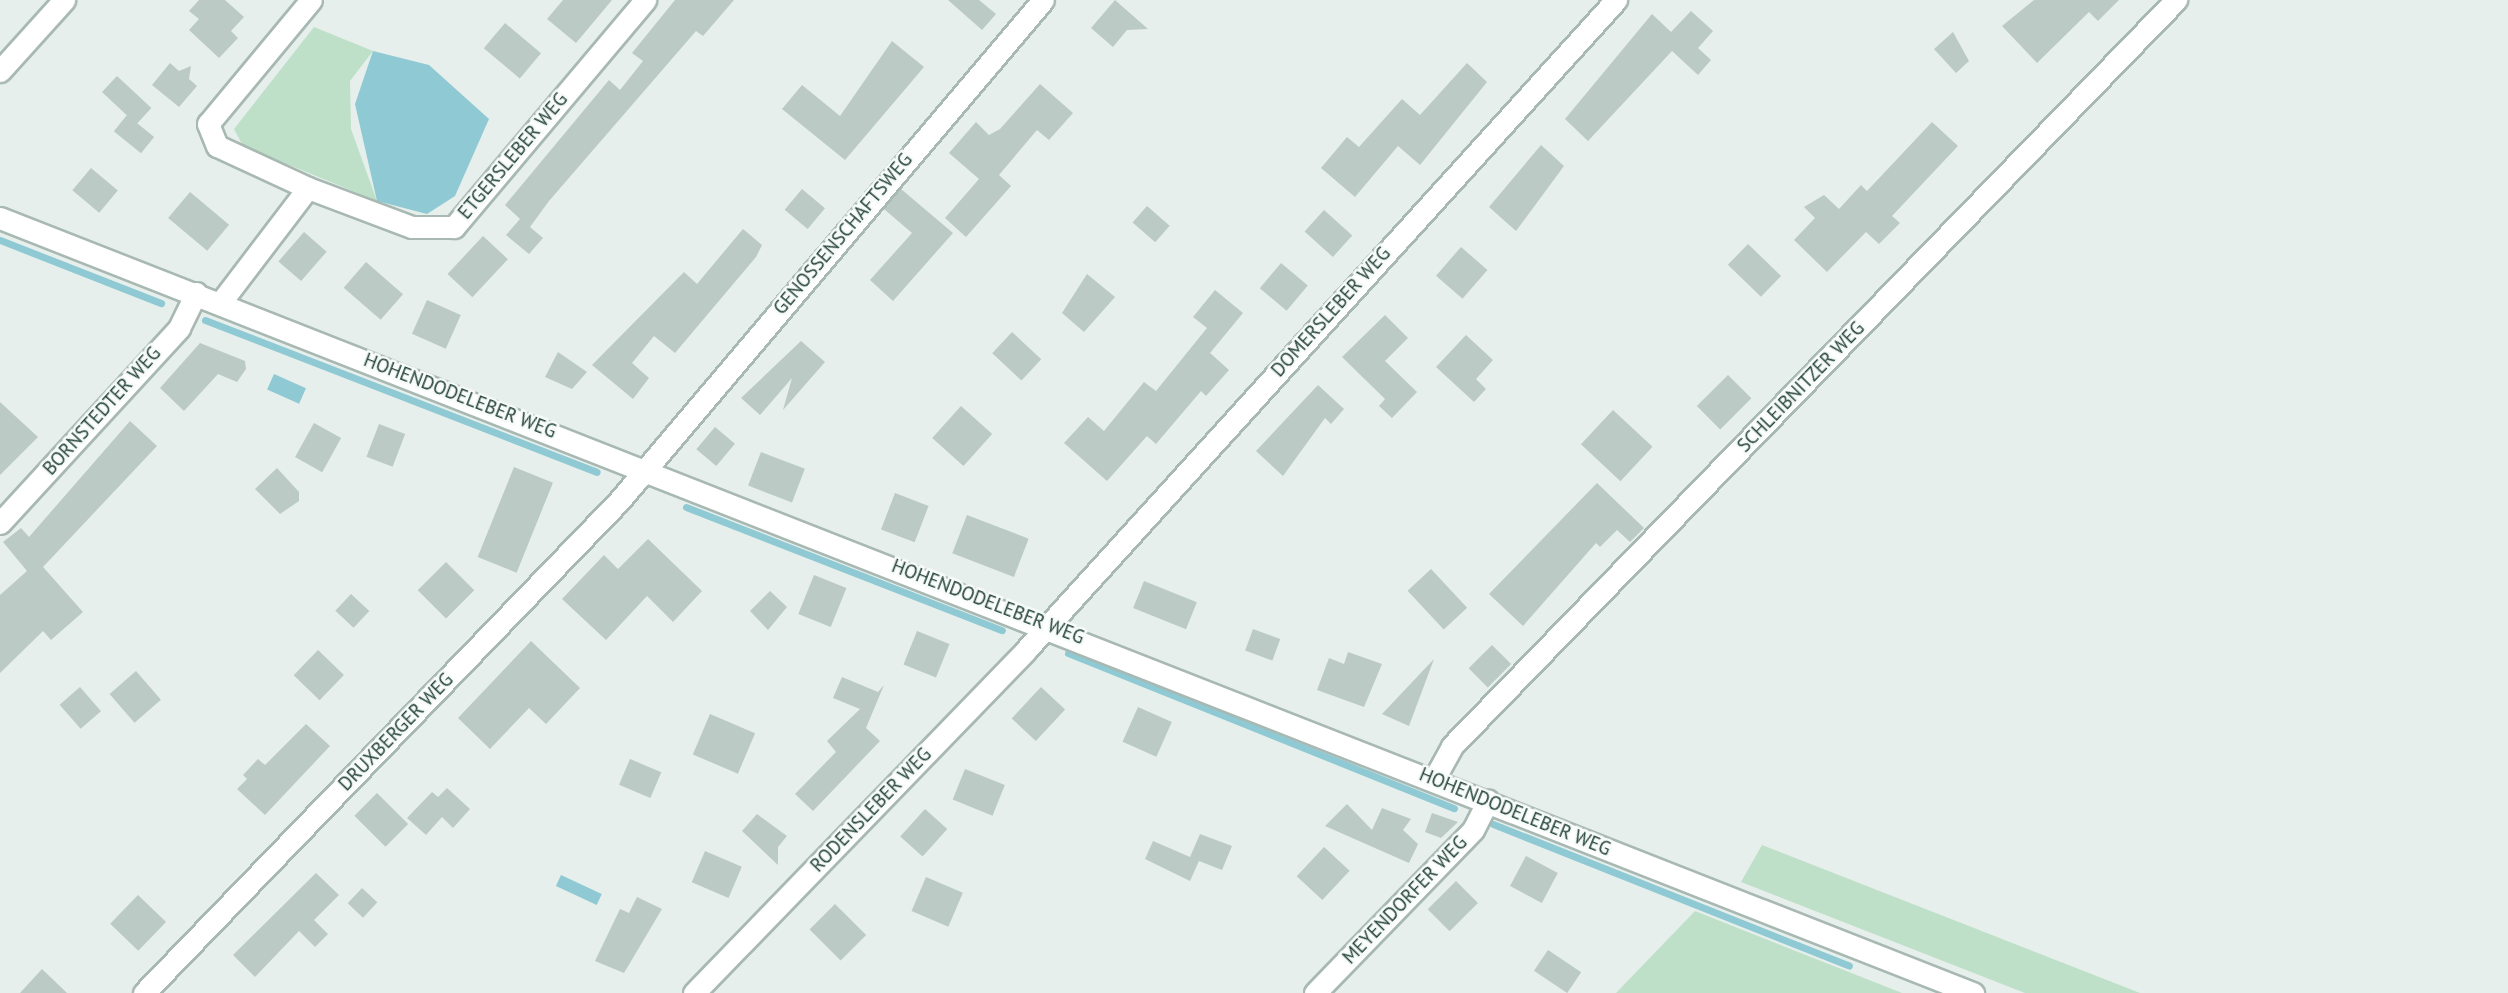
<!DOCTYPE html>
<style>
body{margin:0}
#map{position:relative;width:2508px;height:993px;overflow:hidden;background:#e6efeb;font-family:"PT Sans",sans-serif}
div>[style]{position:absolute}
.green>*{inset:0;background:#bfe0c8}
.water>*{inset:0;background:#8ec9d4;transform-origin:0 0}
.stream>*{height:7px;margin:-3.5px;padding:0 3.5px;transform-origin:3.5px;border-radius:3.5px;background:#8ec9d4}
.building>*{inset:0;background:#bbcac4;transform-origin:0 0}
.roads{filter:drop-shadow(2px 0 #a8b8b2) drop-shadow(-2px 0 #a8b8b2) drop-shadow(0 2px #a8b8b2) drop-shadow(0 -2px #a8b8b2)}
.street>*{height:21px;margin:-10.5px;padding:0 10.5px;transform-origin:10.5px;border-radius:10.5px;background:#fff}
.secondary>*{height:21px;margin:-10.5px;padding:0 10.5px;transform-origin:10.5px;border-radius:10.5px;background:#fff}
span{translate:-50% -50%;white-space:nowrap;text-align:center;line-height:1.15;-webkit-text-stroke:5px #f7fbf9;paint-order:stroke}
.street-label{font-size:19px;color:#24423a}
</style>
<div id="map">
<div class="green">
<i style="clip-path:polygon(314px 27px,373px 51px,350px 81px,351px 129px,377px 201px,243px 146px,234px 129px)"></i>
<i style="clip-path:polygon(1762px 845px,2140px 993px,2025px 993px,1741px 882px)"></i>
<i style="clip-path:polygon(1695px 911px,1902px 993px,1616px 993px)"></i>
</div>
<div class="water">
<i style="clip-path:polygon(373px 51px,429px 65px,489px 119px,455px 196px,427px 214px,377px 201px,355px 104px)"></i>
<i style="left:274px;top:374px;width:35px;height:17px;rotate:24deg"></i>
<i style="left:561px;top:875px;width:45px;height:12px;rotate:25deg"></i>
</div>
<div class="stream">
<i style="left:0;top:240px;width:173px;rotate:21.4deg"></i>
<i style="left:205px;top:320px;width:420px;rotate:21.2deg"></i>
<i style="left:686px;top:507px;width:339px;rotate:21.3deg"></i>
<i style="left:1068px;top:653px;width:416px;rotate:21.9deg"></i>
<i style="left:1493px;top:824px;width:383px;rotate:21.7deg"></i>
</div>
<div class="building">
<i style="clip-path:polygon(199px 0,225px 0,244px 17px,231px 31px,238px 38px,219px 58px,189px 30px,199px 19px,189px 11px)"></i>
<i style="clip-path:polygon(563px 0,612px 0,576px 43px,547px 19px)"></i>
<i style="clip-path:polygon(675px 0,734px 0,703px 36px,696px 31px,549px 201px,530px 227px,543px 238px,529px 254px,506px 235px,520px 219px,505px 205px,609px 80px,620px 90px,643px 61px,632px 53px)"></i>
<i style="clip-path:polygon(948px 0,979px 0,996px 14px,982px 30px)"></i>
<i style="clip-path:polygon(1115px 0,1148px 29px,1127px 30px,1113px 47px,1091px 28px)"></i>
<i style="clip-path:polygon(2034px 0,2119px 0,2098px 21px,2089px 12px,2037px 63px,2002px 26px)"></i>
<i style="clip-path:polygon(1691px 11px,1713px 31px,1698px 48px,1711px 60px,1698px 75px,1672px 51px,1588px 141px,1565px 119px,1652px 14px,1671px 32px)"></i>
<i style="left:505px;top:23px;width:47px;height:33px;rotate:40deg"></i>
<i style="clip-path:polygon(1953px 32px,1969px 61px,1956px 73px,1934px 49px)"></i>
<i style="clip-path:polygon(892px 41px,924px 67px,845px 160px,782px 109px,802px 85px,840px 116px)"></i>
<i style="clip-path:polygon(170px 63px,179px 71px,191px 66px,189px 79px,197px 86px,179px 107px,152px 85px)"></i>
<i style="clip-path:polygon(1467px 63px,1487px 82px,1420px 165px,1398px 146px,1355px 197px,1321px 168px,1347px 137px,1359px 147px,1402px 99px,1420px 115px)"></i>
<i style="left:117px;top:76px;width:47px;height:22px;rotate:43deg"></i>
<i style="clip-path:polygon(1040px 84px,1073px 113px,1049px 140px,1037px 130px,999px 175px,1011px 186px,966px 237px,945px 218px,979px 179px,949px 153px,976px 122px,989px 135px,1000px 129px)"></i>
<i style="left:127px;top:115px;width:35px;height:21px;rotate:39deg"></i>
<i style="clip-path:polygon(1932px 122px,1958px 146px,1892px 216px,1900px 223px,1879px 244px,1866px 232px,1827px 272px,1794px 240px,1815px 218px,1804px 207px,1824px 195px,1839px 209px,1861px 185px,1867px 191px)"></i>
<i style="clip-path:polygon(1541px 145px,1564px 166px,1516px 231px,1489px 207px)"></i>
<i style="left:91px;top:168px;width:35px;height:29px;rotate:40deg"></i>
<i style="left:802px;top:189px;width:30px;height:27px;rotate:40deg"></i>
<i style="clip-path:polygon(901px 189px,953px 233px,893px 301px,870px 280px,912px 233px,884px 209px)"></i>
<i style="left:190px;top:192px;width:51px;height:34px;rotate:40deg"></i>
<i style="left:1147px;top:206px;width:30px;height:22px;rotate:41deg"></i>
<i style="left:1324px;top:210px;width:38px;height:29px;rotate:42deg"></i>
<i style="clip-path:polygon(743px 229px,762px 245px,756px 257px,675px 353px,654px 336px,632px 363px,649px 378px,633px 399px,592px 365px,684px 272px,697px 284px)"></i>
<i style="left:304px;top:232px;width:30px;height:39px;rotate:41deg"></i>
<i style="left:483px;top:236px;width:34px;height:52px;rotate:43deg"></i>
<i style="left:1748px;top:244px;width:46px;height:29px;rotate:44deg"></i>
<i style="left:1461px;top:247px;width:35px;height:38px;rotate:41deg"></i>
<i style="left:366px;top:262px;width:49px;height:34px;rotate:41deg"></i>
<i style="left:1281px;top:263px;width:35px;height:33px;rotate:40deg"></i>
<i style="clip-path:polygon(1087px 274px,1115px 297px,1084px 332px,1062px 313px)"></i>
<i style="clip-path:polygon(1215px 290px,1243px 313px,1210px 353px,1229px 370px,1206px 396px,1201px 391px,1156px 444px,1147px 436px,1107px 481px,1064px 443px,1088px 417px,1104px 431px,1144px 382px,1156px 391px,1207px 328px,1193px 317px)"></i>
<i style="left:427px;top:300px;width:37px;height:37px;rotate:24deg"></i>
<i style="clip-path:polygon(1385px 315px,1408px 338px,1385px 361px,1417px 392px,1392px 418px,1379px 406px,1385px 399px,1342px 357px)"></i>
<i style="left:1012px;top:332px;width:40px;height:29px;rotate:43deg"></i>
<i style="clip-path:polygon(1466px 335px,1493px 360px,1476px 379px,1486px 389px,1474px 402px,1436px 367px)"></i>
<i style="clip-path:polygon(801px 341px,825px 362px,783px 410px,792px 378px,760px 415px,741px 398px)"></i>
<i style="clip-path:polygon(200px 343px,245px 361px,246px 369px,237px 382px,218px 374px,184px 411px,160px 388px)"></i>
<i style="clip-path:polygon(558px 352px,587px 372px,572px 389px,545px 377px)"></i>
<i style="left:1728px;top:375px;width:33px;height:44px;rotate:45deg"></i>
<i style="clip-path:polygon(1318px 385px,1344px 409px,1331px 424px,1325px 418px,1283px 476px,1256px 451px)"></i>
<i style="clip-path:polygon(0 402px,38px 437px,0 475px)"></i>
<i style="left:961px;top:406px;width:42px;height:43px;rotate:42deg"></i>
<i style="left:1613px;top:410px;width:54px;height:47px;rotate:43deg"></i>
<i style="clip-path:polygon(130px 421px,157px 446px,43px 567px,83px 612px,51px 640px,43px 631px,0 673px,0 595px,27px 571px,3px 542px,21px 528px,29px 537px)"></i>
<i style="left:314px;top:423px;width:31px;height:39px;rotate:29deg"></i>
<i style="left:379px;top:424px;width:28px;height:35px;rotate:21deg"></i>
<i style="left:715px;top:427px;width:26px;height:29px;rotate:40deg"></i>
<i style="left:761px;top:452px;width:47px;height:36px;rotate:21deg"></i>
<i style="left:514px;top:467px;width:42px;height:97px;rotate:22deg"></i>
<i style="clip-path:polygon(277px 468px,299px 492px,299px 501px,280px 514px,255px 489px)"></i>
<i style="clip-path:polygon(1597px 483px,1644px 528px,1630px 542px,1617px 530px,1600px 547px,1596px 543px,1523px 626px,1489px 594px)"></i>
<i style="left:895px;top:493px;width:36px;height:39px;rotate:21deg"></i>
<i style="left:967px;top:515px;width:66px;height:41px;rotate:21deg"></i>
<i style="clip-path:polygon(648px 539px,702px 591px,673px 622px,647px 596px,606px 640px,562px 599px,604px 555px,618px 569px)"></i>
<i style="left:446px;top:562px;width:40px;height:40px;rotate:45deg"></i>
<i style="left:1431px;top:569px;width:53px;height:32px;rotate:47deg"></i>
<i style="left:814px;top:575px;width:35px;height:42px;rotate:22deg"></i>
<i style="left:1144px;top:581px;width:57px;height:29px;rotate:22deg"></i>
<i style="clip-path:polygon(770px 591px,787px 607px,768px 630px,750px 611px)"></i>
<i style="left:351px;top:594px;width:25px;height:23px;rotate:43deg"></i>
<i style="left:1253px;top:629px;width:29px;height:23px;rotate:20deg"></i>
<i style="left:917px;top:631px;width:35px;height:36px;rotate:22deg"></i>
<i style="clip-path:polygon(531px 641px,580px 688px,546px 724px,529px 708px,490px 749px,458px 718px)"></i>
<i style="left:1492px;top:645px;width:27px;height:33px;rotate:45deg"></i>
<i style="left:318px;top:650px;width:36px;height:35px;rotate:44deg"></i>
<i style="clip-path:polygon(1348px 652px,1382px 664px,1364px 707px,1317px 690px,1329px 658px,1344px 664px)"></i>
<i style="clip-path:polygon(1434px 659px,1409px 726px,1382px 714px)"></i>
<i style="left:136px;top:671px;width:38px;height:35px;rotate:49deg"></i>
<i style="clip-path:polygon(842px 677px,878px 692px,884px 685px,866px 728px,880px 741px,813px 811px,795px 794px,836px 752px,827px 741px,860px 709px,833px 698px)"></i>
<i style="left:80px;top:687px;width:32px;height:27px;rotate:49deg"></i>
<i style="left:1041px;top:687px;width:33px;height:43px;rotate:43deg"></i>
<i style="left:1138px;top:707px;width:37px;height:38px;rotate:24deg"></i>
<i style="left:710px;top:714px;width:49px;height:44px;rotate:23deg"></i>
<i style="clip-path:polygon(306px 724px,330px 746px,265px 815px,237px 789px,247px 779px,243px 775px,258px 759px,265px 765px)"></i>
<i style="left:630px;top:759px;width:34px;height:28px;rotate:23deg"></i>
<i style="left:965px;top:769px;width:43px;height:33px;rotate:22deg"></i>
<i style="clip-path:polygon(447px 788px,470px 809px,453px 828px,442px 817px,426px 835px,407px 818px,432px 792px,438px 797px)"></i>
<i style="left:377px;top:793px;width:44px;height:32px;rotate:45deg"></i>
<i style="clip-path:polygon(1347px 804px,1372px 830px,1382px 808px,1411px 819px,1403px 830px,1418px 844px,1409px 863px,1325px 826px)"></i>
<i style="left:925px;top:809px;width:30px;height:37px;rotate:42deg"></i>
<i style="clip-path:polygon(1432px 813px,1458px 822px,1441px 838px,1425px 832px)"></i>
<i style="clip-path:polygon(757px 814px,787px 836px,778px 847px,778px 865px,742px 831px)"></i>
<i style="clip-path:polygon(1200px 834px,1232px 846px,1222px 870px,1199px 861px,1190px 881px,1145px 859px,1153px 841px,1190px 857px)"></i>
<i style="left:1324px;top:847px;width:35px;height:40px;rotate:43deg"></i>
<i style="left:705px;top:851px;width:40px;height:34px;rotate:23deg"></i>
<i style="left:1526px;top:856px;width:36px;height:34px;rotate:28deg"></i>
<i style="clip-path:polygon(316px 873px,339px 895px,314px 920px,328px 934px,315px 947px,299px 931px,255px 977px,233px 955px)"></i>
<i style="left:926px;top:877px;width:40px;height:37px;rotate:23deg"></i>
<i style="left:1456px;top:881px;width:31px;height:40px;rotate:45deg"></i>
<i style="left:362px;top:888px;width:21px;height:21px;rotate:43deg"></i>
<i style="left:138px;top:895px;width:39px;height:40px;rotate:44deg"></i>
<i style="clip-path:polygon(637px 897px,662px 909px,624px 973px,595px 961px,620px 909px,629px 913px)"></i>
<i style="left:835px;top:904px;width:44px;height:36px;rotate:45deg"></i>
<i style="left:1548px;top:950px;width:40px;height:25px;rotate:34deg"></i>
<i style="clip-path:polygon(42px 969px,67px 993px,20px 993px)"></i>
</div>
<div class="roads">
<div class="street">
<i style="left:308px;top:188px;width:111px;rotate:20.6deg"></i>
<i style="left:412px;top:227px;width:42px"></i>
<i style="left:454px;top:227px;width:297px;rotate:-49.9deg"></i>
<i style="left:0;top:218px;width:2120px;rotate:21.45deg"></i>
<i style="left:221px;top:302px;width:143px;rotate:-52.7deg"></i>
<i style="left:308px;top:188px;width:100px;rotate:-155.2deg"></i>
<i style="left:217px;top:146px;width:24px;rotate:-112deg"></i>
<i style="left:208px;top:124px;width:161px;rotate:-50.3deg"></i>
<i style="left:0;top:523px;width:265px;rotate:-47.4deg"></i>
<i style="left:179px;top:328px;width:39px;rotate:-64deg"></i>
<i style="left:1434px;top:779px;width:38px;rotate:-61deg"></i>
<i style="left:1452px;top:746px;width:1040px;rotate:-45.86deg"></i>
<i style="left:144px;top:993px;width:684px;rotate:-46.01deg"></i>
<i style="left:619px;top:501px;width:656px;rotate:-49.76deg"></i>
<i style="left:694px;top:993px;width:477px;rotate:-45.9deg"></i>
<i style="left:1026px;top:650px;width:878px;rotate:-47.77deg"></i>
<i style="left:1315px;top:993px;width:227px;rotate:-45.9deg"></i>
<i style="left:1473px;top:830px;width:33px;rotate:-63deg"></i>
</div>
<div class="secondary">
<i style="left:0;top:71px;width:96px;rotate:-48deg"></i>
</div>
</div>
<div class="street-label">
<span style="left:513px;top:156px;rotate:-50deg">ETGERSLEBER WEG</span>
<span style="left:843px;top:234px;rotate:-50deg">GENOSSENSCHAFTSWEG</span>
<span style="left:1331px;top:312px;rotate:-48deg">DOMERSLEBER WEG</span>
<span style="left:1801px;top:387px;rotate:-46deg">SCHLEIBNITZER WEG</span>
<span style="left:460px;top:396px;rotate:21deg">HOHENDODELEBER WEG</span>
<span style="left:102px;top:411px;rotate:-48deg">BORNSTEDTER WEG</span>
<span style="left:988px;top:602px;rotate:21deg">HOHENDODELEBER WEG</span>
<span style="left:396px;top:732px;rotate:-46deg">DRUXBERGER WEG</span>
<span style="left:871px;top:810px;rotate:-46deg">RODENSLEBER WEG</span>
<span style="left:1515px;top:812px;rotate:22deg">HOHENDODELEBER WEG</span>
<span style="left:1405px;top:900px;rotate:-46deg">MEYENDORFER WEG</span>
</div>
</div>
